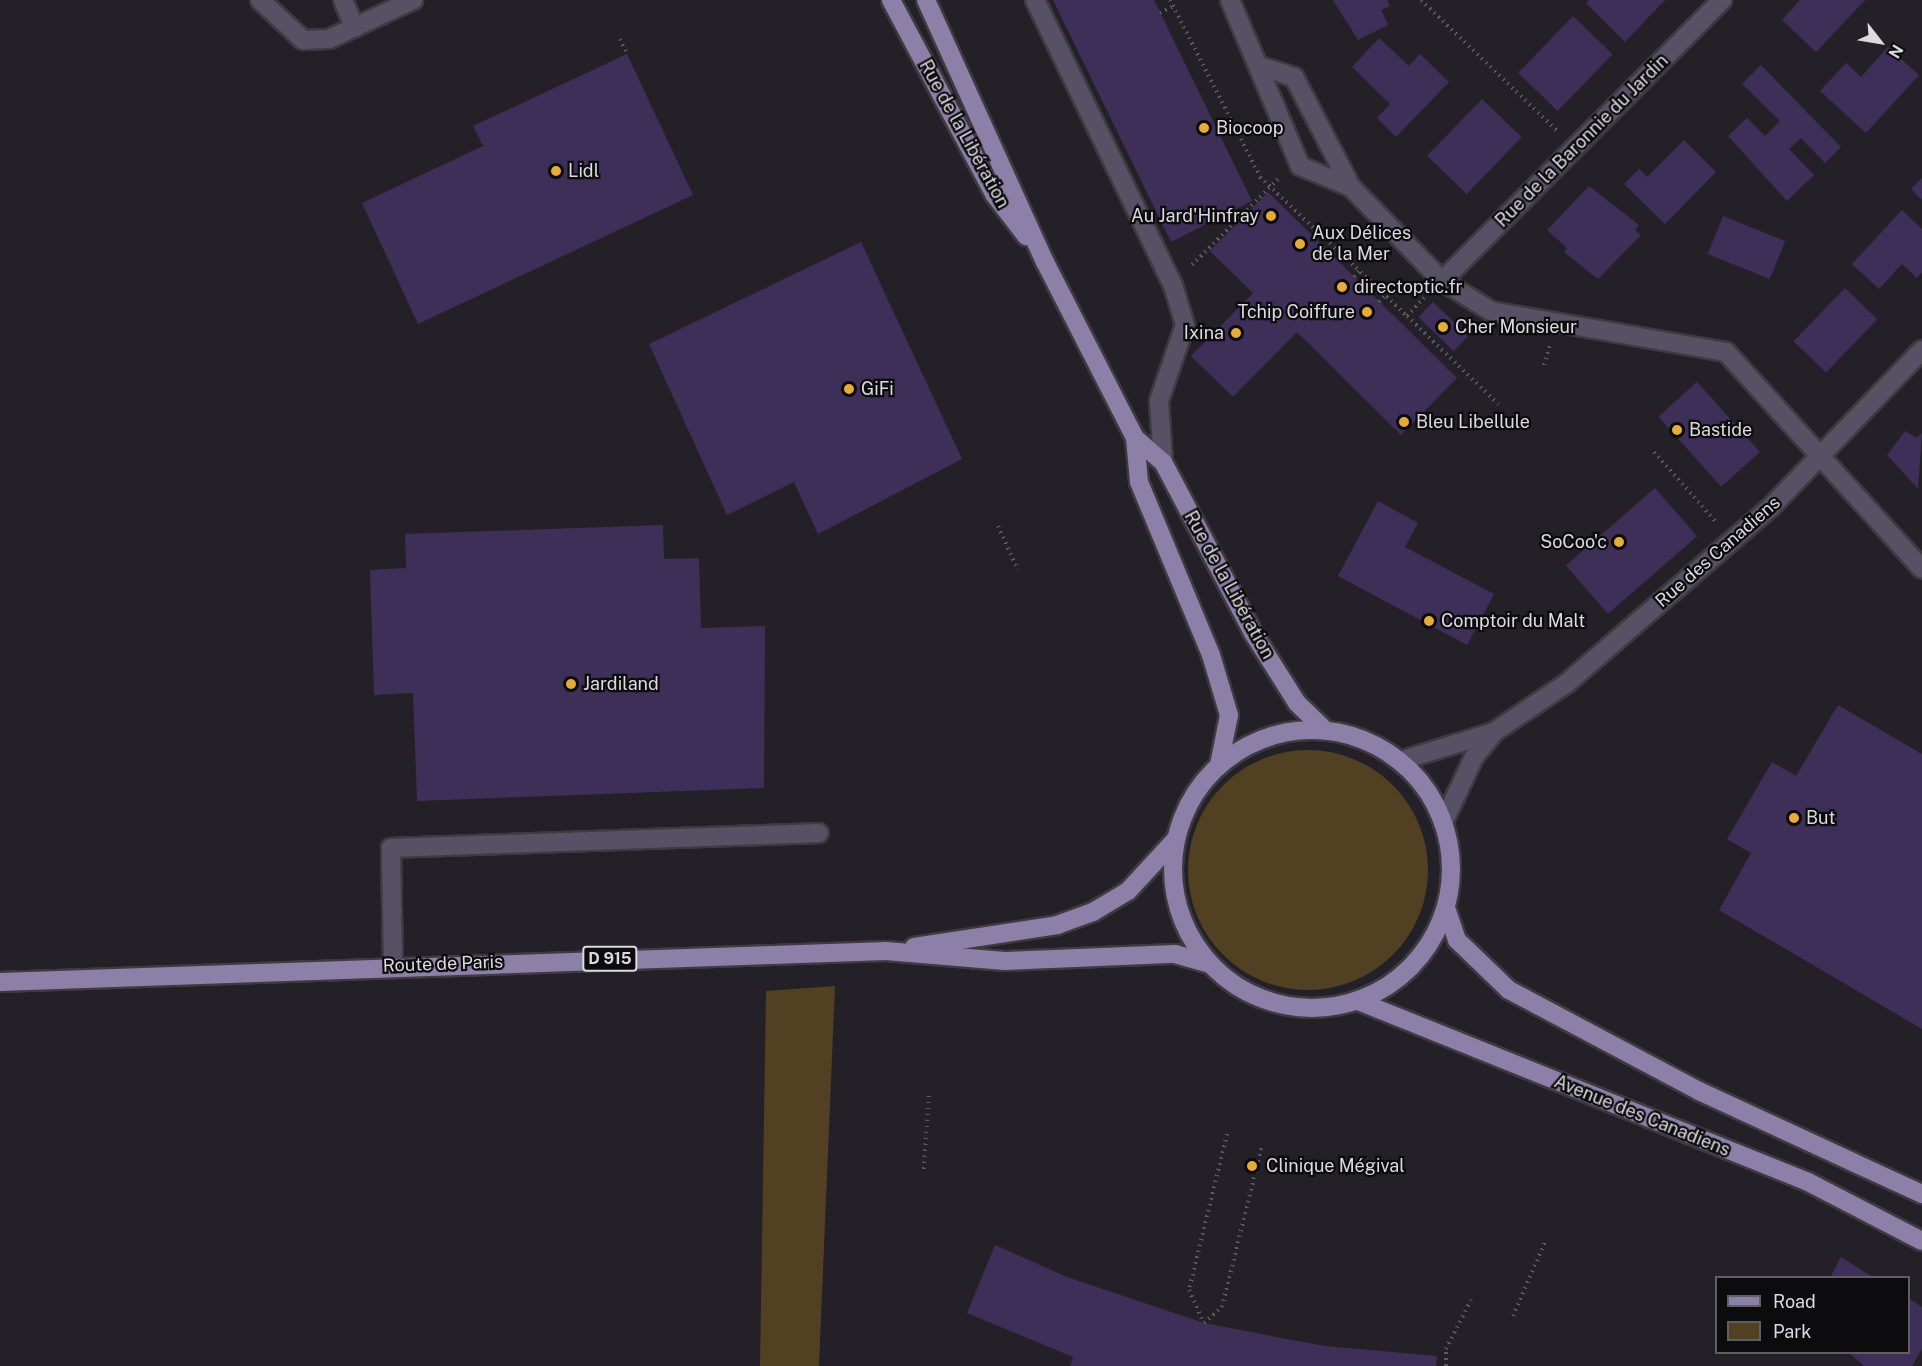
<!DOCTYPE html>
<meta charset="utf-8">
<style>
body{margin:0}
#map{position:relative;width:1922px;height:1366px;overflow:hidden;background:#232127;font-family:"Public Sans",sans-serif}
div>[style]{position:absolute}
.green>*{inset:0;background:#514022}
.round{border-radius:50%}
.building>*{inset:0;background:#3e2f59;transform-origin:0 0}
.path>*{height:4px;margin-top:-2px;transform-origin:0;background:repeating-linear-gradient(90deg,#5c5b60 0 1.5px,transparent 0 6px)}
.roads{filter:drop-shadow(2px 0 #3d3b41) drop-shadow(-2px 0 #3d3b41) drop-shadow(0 2px #3d3b41) drop-shadow(0 -2px #3d3b41)}
.minor>*{height:18px;margin:-9px;padding:0 9px;transform-origin:9px;border-radius:9px;background:#575165}
.major>*{height:18px;margin:-9px;padding:0 9px;transform-origin:9px;border-radius:9px;background:#8c7fa8}
.major>.ring{margin:-9px;padding:0;box-sizing:content-box;background:none;border:18px solid #8c7fa8;border-radius:50%}
.dots>*{width:16px;height:16px;translate:-50% -50%;box-sizing:border-box;border:3px solid #0c0b0e;border-radius:50%}
span{translate:-50% -50%;white-space:nowrap;text-align:center;line-height:1.15;-webkit-text-stroke:4.5px #0c0b0e;paint-order:stroke}
.shield-label span{padding:2px 4px;background:#0c0b0e;border:2px solid;border-radius:4px;-webkit-text-stroke-width:0}
.shield-label{font-size:16px;color:#dbdade;font-weight:700}
.poi-label{font-size:18px;color:#dbdade}
.left{translate:0 -50%;text-align:left}
.right{translate:-100% -50%;text-align:right}
.street-label{font-size:18px;color:#dbdade}
.legend{position:absolute;left:1715px;top:1276px;width:195px;height:78px;box-sizing:border-box;background:#0c0b0e;border:2px solid #5f5e61;margin:0;padding:8px 10px;list-style:none;font-size:18px;color:#dbdade}
.legend li{display:flex;align-items:center;gap:12px;height:30px}
.legend b{width:30px;border:2px solid #5f5e61}
.north{position:absolute;left:1850px;top:12px;width:60px;height:60px;-webkit-text-stroke:4px #0c0b0e;paint-order:stroke;rotate:121deg;font-size:16px;font-weight:700;line-height:24px;text-align:center;color:#dbdade}
.north::after{content:'';display:block;margin:auto;width:21px;height:27px;background:#dbdade;clip-path:polygon(50% 0,100% 100%,50% 72%,0 100%)}
</style>
<div id="map">
<div class="green">
<i class="round" style="left:1188px;top:750px;width:240px;height:240px"></i>
<i style="clip-path:polygon(835px 986px,819px 1366px,760px 1366px,766px 991px)"></i>
</div>
<div class="building">
<i style="clip-path:polygon(1053px 0,1154px 0,1252px 201px,1171px 242px)"></i>
<i style="clip-path:polygon(1333px 0,1387px 0,1390px 6px,1381px 10px,1388px 25px,1358px 40px)"></i>
<i style="clip-path:polygon(1589px 0,1665px 0,1625px 42px,1586px 3px)"></i>
<i style="clip-path:polygon(1800px 0,1865px 0,1816px 52px,1782px 20px)"></i>
<i style="left:1573px;top:16px;width:55px;height:79px;rotate:44deg"></i>
<i style="clip-path:polygon(1379px 38px,1409px 66px,1420px 54px,1449px 82px,1396px 137px,1377px 118px,1390px 104px,1352px 67px)"></i>
<i style="clip-path:polygon(1888px 47px,1919px 75px,1866px 133px,1820px 91px,1846px 63px,1861px 77px)"></i>
<i style="clip-path:polygon(627px 54px,693px 195px,418px 324px,362px 203px,483px 146px,473px 126px)"></i>
<i style="clip-path:polygon(1761px 65px,1841px 147px,1825px 163px,1801px 138px,1789px 149px,1814px 175px,1787px 201px,1728px 136px,1747px 118px,1765px 136px,1780px 121px,1742px 84px)"></i>
<i style="left:1482px;top:99px;width:55px;height:79px;rotate:44deg"></i>
<i style="clip-path:polygon(1684px 140px,1716px 172px,1665px 224px,1624px 184px,1639px 169px,1647px 177px)"></i>
<i style="clip-path:polygon(1922px 178px,1922px 200px,1911px 189px)"></i>
<i style="clip-path:polygon(1589px 186px,1639px 225px,1635px 230px,1641px 235px,1598px 279px,1564px 252px,1567px 248px,1547px 230px)"></i>
<i style="clip-path:polygon(1268px 192px,1457px 378px,1401px 435px,1297px 332px,1233px 397px,1191px 356px,1253px 293px,1210px 251px)"></i>
<i style="clip-path:polygon(1902px 210px,1922px 229px,1922px 272px,1917px 278px,1902px 264px,1879px 289px,1852px 264px)"></i>
<i style="left:1723px;top:216px;width:67px;height:41px;rotate:22deg"></i>
<i style="clip-path:polygon(861px 242px,962px 459px,818px 534px,794px 482px,727px 515px,649px 344px)"></i>
<i style="left:1845px;top:288px;width:45px;height:74px;rotate:44deg"></i>
<i style="left:1433px;top:302px;width:49px;height:21px;rotate:44deg"></i>
<i style="left:1697px;top:382px;width:94px;height:52px;rotate:48deg"></i>
<i style="clip-path:polygon(1905px 431px,1917px 438px,1922px 433px,1918px 489px,1887px 455px)"></i>
<i style="left:1655px;top:488px;width:64px;height:118px;rotate:49deg"></i>
<i style="clip-path:polygon(1378px 501px,1418px 523px,1405px 547px,1494px 594px,1467px 645px,1338px 576px)"></i>
<i style="clip-path:polygon(663px 525px,664px 559px,699px 558px,701px 628px,765px 626px,764px 788px,417px 801px,413px 693px,374px 695px,370px 570px,406px 568px,405px 534px)"></i>
<i style="clip-path:polygon(1838px 705px,1922px 754px,1922px 1029px,1719px 910px,1751px 853px,1727px 839px,1772px 762px,1796px 776px)"></i>
<i style="clip-path:polygon(995px 1245px,1067px 1277px,1204px 1323px,1324px 1346px,1437px 1356px,1436px 1366px,1070px 1366px,1073px 1357px,967px 1313px)"></i>
<i style="clip-path:polygon(1841px 1257px,1874px 1278px,1830px 1278px)"></i>
<i style="clip-path:polygon(1908px 1298px,1922px 1307px,1922px 1349px,1912px 1366px,1864px 1366px,1848px 1352px,1908px 1352px)"></i>
</div>
<div class="path">
<i style="left:1170px;top:0;width:199px;rotate:63deg"></i>
<i style="left:1260px;top:177px;width:202px;rotate:43.4deg"></i>
<i style="left:1407px;top:316px;width:25px;rotate:-47deg"></i>
<i style="left:1421px;top:0;width:189px;rotate:43.9deg"></i>
<i style="left:1160px;top:13px;width:15px;rotate:-28deg"></i>
<i style="left:620px;top:39px;width:17px;rotate:65deg"></i>
<i style="left:1219px;top:134px;width:17px;rotate:-25deg"></i>
<i style="left:1192px;top:265px;width:124px;rotate:-45deg"></i>
<i style="left:1354px;top:277px;width:8px;rotate:-50deg"></i>
<i style="left:1379px;top:302px;width:9px;rotate:-49deg"></i>
<i style="left:1407px;top:316px;width:127px;rotate:44deg"></i>
<i style="left:1544px;top:365px;width:21px;rotate:-73deg"></i>
<i style="left:1654px;top:452px;width:95px;rotate:48.4deg"></i>
<i style="left:998px;top:526px;width:48px;rotate:65.6deg"></i>
<i style="left:1227px;top:1134px;width:161px;rotate:103.7deg"></i>
<i style="left:1189px;top:1290px;width:36px;rotate:66deg"></i>
<i style="left:1204px;top:1323px;width:24px;rotate:-42deg"></i>
<i style="left:1222px;top:1307px;width:167px;rotate:-76.1deg"></i>
<i style="left:924px;top:1169px;width:75px;rotate:-86.2deg"></i>
<i style="left:1513px;top:1316px;width:81px;rotate:-66.6deg"></i>
<i style="left:1446px;top:1366px;width:17px;rotate:-90deg"></i>
<i style="left:1446px;top:1349px;width:55px;rotate:-63deg"></i>
</div>
<div class="roads">
<div class="minor">
<i style="left:260px;top:0;width:59px;rotate:42.9deg"></i>
<i style="left:303px;top:40px;width:26px;rotate:-2deg"></i>
<i style="left:329px;top:39px;width:93px;rotate:-24.9deg"></i>
<i style="left:343px;top:0;width:30px;rotate:67deg"></i>
<i style="left:1035px;top:0;width:317px;rotate:64.2deg"></i>
<i style="left:1173px;top:285px;width:42px;rotate:73.3deg"></i>
<i style="left:1185px;top:325px;width:80px;rotate:108.9deg"></i>
<i style="left:1159px;top:401px;width:61px;rotate:86.2deg"></i>
<i style="left:1230px;top:0;width:180px;rotate:67.1deg"></i>
<i style="left:1300px;top:166px;width:55px;rotate:22.4deg"></i>
<i style="left:1260px;top:66px;width:36px;rotate:18deg"></i>
<i style="left:1294px;top:77px;width:124px;rotate:62.6deg"></i>
<i style="left:1351px;top:187px;width:131px;rotate:45.9deg"></i>
<i style="left:1442px;top:281px;width:57px;rotate:31.5deg"></i>
<i style="left:1491px;top:311px;width:239px;rotate:9.9deg"></i>
<i style="left:1726px;top:352px;width:292px;rotate:47.9deg"></i>
<i style="left:1442px;top:281px;width:397px;rotate:-45.1deg"></i>
<i style="left:1403px;top:760px;width:95px;rotate:-17.1deg"></i>
<i style="left:1494px;top:732px;width:88px;rotate:-33.9deg"></i>
<i style="left:1567px;top:683px;width:268px;rotate:-40.8deg"></i>
<i style="left:1770px;top:508px;width:219px;rotate:-46.1deg"></i>
<i style="left:1443px;top:823px;width:73px;rotate:-64.8deg"></i>
<i style="left:1474px;top:757px;width:32px;rotate:-51deg"></i>
<i style="left:393px;top:965px;width:117px;rotate:-91deg"></i>
<i style="left:391px;top:848px;width:428px;rotate:-2deg"></i>
</div>
<div class="major">
<i style="left:891px;top:0;width:220px;rotate:62deg"></i>
<i style="left:994px;top:194px;width:53px;rotate:52.7deg"></i>
<i style="left:926px;top:0;width:288px;rotate:65.6deg"></i>
<i style="left:1045px;top:262px;width:198px;rotate:62.9deg"></i>
<i style="left:1135px;top:438px;width:44px;rotate:84.8deg"></i>
<i style="left:1139px;top:482px;width:187px;rotate:67.4deg"></i>
<i style="left:1211px;top:655px;width:63px;rotate:73.3deg"></i>
<i style="left:1229px;top:715px;width:51px;rotate:101.3deg"></i>
<i style="left:1135px;top:438px;width:37px;rotate:41deg"></i>
<i style="left:1163px;top:462px;width:193px;rotate:62.2deg"></i>
<i style="left:1253px;top:633px;width:83px;rotate:57.8deg"></i>
<i style="left:1297px;top:703px;width:40px;rotate:44deg"></i>
<i class="ring" style="left:1173px;top:730px;width:260px;height:260px"></i>
<i style="left:1446px;top:908px;width:34px;rotate:71deg"></i>
<i style="left:1457px;top:940px;width:72px;rotate:43.9deg"></i>
<i style="left:1509px;top:990px;width:215px;rotate:28deg"></i>
<i style="left:1699px;top:1091px;width:246px;rotate:24.8deg"></i>
<i style="left:914px;top:947px;width:145px;rotate:-8.7deg"></i>
<i style="left:1057px;top:925px;width:38px;rotate:-20deg"></i>
<i style="left:1093px;top:912px;width:41px;rotate:-31deg"></i>
<i style="left:1128px;top:891px;width:69px;rotate:-47.3deg"></i>
<i style="left:0;top:982px;width:887px;rotate:-2deg"></i>
<i style="left:886px;top:951px;width:119px;rotate:4.8deg"></i>
<i style="left:1005px;top:961px;width:170px;rotate:-2.4deg"></i>
<i style="left:1175px;top:954px;width:33px;rotate:16deg"></i>
<i style="left:1358px;top:1001px;width:485px;rotate:21.9deg"></i>
<i style="left:1808px;top:1182px;width:128px;rotate:27.4deg"></i>
</div>
</div>
<div class="dots">
<i style="left:1204px;top:128px;background:#e7ac36"></i>
<i style="left:556px;top:171px;background:#e7ac36"></i>
<i style="left:1271px;top:216px;background:#e7ac36"></i>
<i style="left:1300px;top:244px;background:#e7ac36"></i>
<i style="left:1342px;top:287px;background:#e7ac36"></i>
<i style="left:1367px;top:312px;background:#e7ac36"></i>
<i style="left:1443px;top:327px;background:#e7ac36"></i>
<i style="left:1236px;top:333px;background:#e7ac36"></i>
<i style="left:849px;top:389px;background:#e7ac36"></i>
<i style="left:1404px;top:422px;background:#e7ac36"></i>
<i style="left:1677px;top:430px;background:#e7ac36"></i>
<i style="left:1619px;top:542px;background:#e7ac36"></i>
<i style="left:1429px;top:621px;background:#e7ac36"></i>
<i style="left:571px;top:684px;background:#e7ac36"></i>
<i style="left:1794px;top:818px;background:#e7ac36"></i>
<i style="left:1252px;top:1166px;background:#e7ac36"></i>
</div>
<div class="shield-label">
<span style="left:610px;top:959px">D 915</span>
</div>
<div class="poi-label">
<span class="left" style="left:1216px;top:128px">Biocoop</span>
<span class="left" style="left:568px;top:171px">Lidl</span>
<span class="right" style="left:1259px;top:216px">Au Jard'Hinfray</span>
<span class="left" style="left:1312px;top:244px">Aux Délices<br>de la Mer</span>
<span class="left" style="left:1354px;top:287px">directoptic.fr</span>
<span class="right" style="left:1355px;top:312px">Tchip Coiffure</span>
<span class="left" style="left:1455px;top:327px">Cher Monsieur</span>
<span class="right" style="left:1224px;top:333px">Ixina</span>
<span class="left" style="left:861px;top:389px">GiFi</span>
<span class="left" style="left:1416px;top:422px">Bleu Libellule</span>
<span class="left" style="left:1689px;top:430px">Bastide</span>
<span class="right" style="left:1607px;top:542px">SoCoo'c</span>
<span class="left" style="left:1441px;top:621px">Comptoir du Malt</span>
<span class="left" style="left:583px;top:684px">Jardiland</span>
<span class="left" style="left:1806px;top:818px">But</span>
<span class="left" style="left:1266px;top:1166px">Clinique Mégival</span>
</div>
<div class="street-label">
<span style="left:964px;top:134px;rotate:61deg">Rue de la Libération</span>
<span style="left:1582px;top:141px;rotate:-45deg">Rue de la Baronnie du Jardin</span>
<span style="left:1718px;top:552px;rotate:-41deg">Rue des Canadiens</span>
<span style="left:1229px;top:585px;rotate:61deg">Rue de la Libération</span>
<span style="left:443px;top:964px;rotate:-2deg">Route de Paris</span>
<span style="left:1642px;top:1116px;rotate:22deg">Avenue des Canadiens</span>
</div>
<ul class="legend">
<li><b style="height:8px;background:#8c7fa8"></b>Road</li>
<li><b style="height:16px;background:#514022"></b>Park</li>
</ul>
<div class="north">N</div>
</div>
